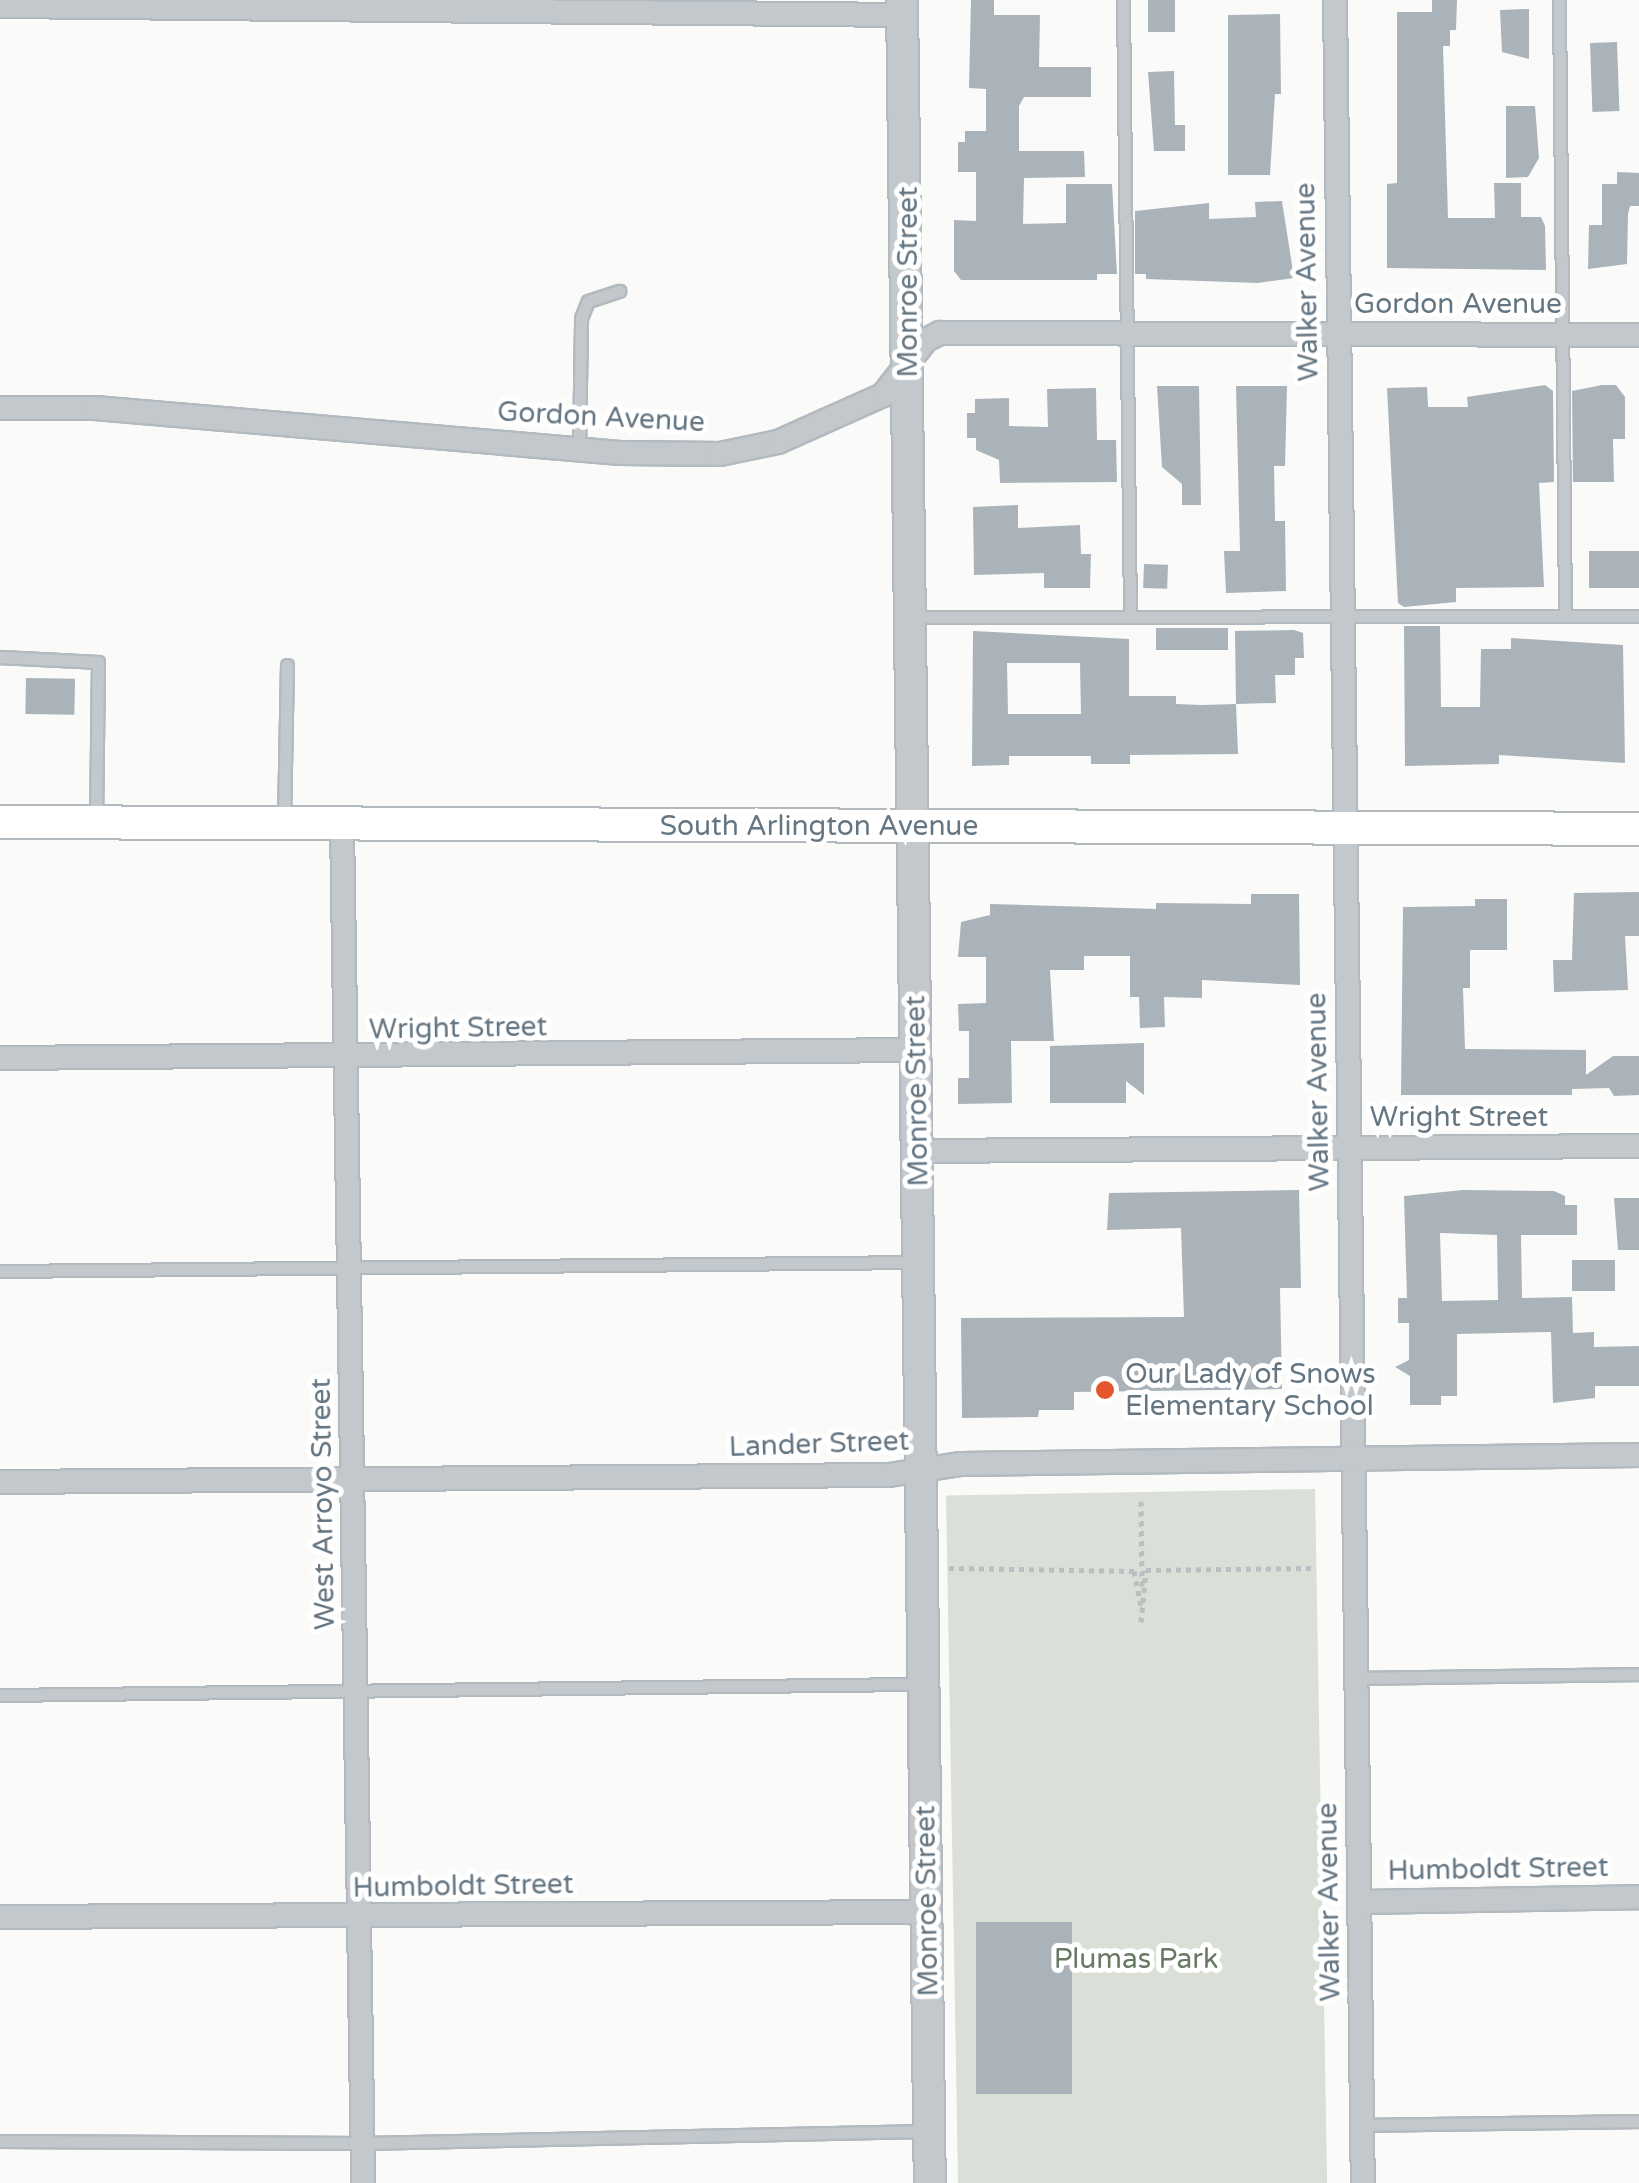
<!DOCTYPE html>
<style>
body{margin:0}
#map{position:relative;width:1639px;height:2183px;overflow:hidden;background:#fafaf8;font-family:"Varela Round",sans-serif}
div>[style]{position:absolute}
.green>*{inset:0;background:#dadfd7;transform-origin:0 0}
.building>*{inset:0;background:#aab3b9;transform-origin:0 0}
.path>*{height:5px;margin-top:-2.5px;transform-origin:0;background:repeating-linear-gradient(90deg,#bbbfc2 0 5px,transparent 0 10px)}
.roads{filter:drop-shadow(2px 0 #b3babf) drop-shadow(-2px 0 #b3babf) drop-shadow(0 2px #b3babf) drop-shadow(0 -2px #b3babf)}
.service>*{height:11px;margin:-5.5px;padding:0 5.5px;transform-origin:5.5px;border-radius:5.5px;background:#c3c8cc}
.minor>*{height:22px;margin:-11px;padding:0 11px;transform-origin:11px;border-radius:11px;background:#c3c8cc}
.tertiary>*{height:30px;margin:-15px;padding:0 15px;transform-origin:15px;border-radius:15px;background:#c3c8cc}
.secondary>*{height:32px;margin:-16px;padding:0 16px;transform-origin:16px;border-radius:16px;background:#fff}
.dots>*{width:28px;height:28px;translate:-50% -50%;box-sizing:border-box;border:5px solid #fff;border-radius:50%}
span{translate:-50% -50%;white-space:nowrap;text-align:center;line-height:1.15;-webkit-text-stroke:10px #fff;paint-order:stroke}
.street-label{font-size:28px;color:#657683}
.poi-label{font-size:28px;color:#657683}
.left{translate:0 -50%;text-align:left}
.park-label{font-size:28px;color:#687a64}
</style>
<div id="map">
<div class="green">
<i style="left:1315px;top:1489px;width:694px;height:369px;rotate:89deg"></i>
</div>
<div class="building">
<i style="clip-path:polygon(971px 0,994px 0,994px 15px,1040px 15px,1039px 67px,1091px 67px,1091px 97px,1024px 97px,1019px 106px,1019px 151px,1084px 151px,1085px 177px,1024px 178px,1023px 224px,1066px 223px,1066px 184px,1112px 184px,1117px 274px,1097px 274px,1097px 280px,961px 280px,954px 271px,954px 220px,976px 221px,976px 172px,958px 172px,958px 142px,965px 142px,965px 131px,986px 131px,986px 89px,969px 88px)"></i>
<i style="left:1148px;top:0;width:27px;height:32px"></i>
<i style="clip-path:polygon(1432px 0,1457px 0,1456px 30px,1450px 30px,1450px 46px,1443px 46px,1448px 218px,1495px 218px,1494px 183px,1521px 183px,1521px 217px,1541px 217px,1545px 226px,1546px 270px,1387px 268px,1387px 184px,1397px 183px,1397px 12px,1432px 12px)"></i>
<i style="clip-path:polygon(1529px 9px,1529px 59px,1502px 52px,1500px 10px)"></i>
<i style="clip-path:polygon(1280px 14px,1281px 94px,1275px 94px,1270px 175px,1228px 175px,1228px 15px)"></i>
<i style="left:1617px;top:42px;width:69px;height:27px;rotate:88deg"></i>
<i style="clip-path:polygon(1174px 71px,1175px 125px,1185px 125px,1185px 151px,1154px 151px,1148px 72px)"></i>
<i style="clip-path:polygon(1506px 106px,1535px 106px,1539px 158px,1528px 177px,1506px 178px)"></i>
<i style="clip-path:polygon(1617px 172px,1639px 173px,1639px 206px,1630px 206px,1628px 214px,1627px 264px,1588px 269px,1589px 225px,1602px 225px,1602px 184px,1617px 184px)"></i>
<i style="clip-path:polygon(1282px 201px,1294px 278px,1258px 283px,1146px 279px,1146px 274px,1135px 274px,1135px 211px,1209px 203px,1209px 219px,1256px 217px,1255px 202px)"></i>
<i style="clip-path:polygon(1545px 385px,1553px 391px,1554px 482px,1539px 483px,1544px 587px,1456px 588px,1456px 602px,1404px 607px,1398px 603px,1387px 388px,1427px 387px,1428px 407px,1468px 407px,1467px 397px)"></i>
<i style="clip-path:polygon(1602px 385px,1616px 385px,1625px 397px,1625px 439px,1613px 439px,1614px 482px,1573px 482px,1572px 391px)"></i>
<i style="clip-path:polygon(1157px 386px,1199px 386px,1201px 505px,1182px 505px,1182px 484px,1162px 467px)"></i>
<i style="clip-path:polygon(1236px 386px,1287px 386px,1285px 466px,1274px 466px,1275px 521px,1285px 521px,1286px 591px,1226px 593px,1224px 551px,1240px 551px)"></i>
<i style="clip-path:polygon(1096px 388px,1097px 440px,1116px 440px,1117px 482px,1000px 483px,999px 460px,976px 450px,976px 438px,967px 438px,967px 413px,975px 413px,975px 399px,1009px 398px,1009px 426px,1048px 427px,1047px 389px)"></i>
<i style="clip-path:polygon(1018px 505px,1018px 528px,1080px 525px,1081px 554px,1091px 554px,1090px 588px,1044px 588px,1044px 573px,974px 575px,973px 507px)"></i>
<i style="left:1639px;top:551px;width:37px;height:50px;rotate:90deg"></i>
<i style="left:1144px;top:564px;width:24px;height:24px;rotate:2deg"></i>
<i style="clip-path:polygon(1404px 626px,1440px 626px,1441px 707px,1480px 707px,1481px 649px,1511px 649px,1511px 638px,1623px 645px,1625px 763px,1499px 755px,1499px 764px,1405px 766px)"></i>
<i style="left:1228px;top:628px;width:22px;height:72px;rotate:90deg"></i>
<i style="clip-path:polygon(evenodd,1294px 630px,1303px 633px,1304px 658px,1295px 658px,1295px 675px,1275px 675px,1276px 703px,1236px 704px,1238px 754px,1130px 755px,1130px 764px,1091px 764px,1091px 756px,1009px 756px,1009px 765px,972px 766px,973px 631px,1129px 639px,1129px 696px,1176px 696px,1176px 704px,1201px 705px,1236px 704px,1235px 631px,1294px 630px,1007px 663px,1080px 663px,1081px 714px,1008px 714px,1007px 663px)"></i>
<i style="left:26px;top:678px;width:49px;height:36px;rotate:1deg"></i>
<i style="clip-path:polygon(1639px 892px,1639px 936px,1625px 936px,1628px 990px,1554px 992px,1553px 960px,1572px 960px,1574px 893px)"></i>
<i style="clip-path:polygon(1251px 894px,1299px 894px,1300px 985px,1202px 980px,1202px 998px,1164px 997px,1165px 1027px,1140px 1028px,1139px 997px,1130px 997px,1130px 956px,1084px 956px,1084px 970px,1050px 970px,1054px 1041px,1011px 1041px,1012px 1103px,958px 1104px,958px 1078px,969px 1078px,969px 1031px,959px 1031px,958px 1004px,986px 1003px,986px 957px,958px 957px,961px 922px,990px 915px,990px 904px,1156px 909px,1156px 903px,1251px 904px)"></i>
<i style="clip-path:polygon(1475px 899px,1507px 899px,1507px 950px,1470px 950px,1470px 988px,1463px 988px,1465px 1049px,1586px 1050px,1586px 1075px,1613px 1056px,1639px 1056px,1639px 1095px,1614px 1096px,1609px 1088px,1572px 1089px,1572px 1095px,1401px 1095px,1403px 907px,1475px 906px)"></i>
<i style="clip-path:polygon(1144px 1043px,1144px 1095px,1126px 1081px,1126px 1103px,1050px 1103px,1050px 1046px)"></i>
<i style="clip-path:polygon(1299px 1190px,1301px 1288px,1280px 1288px,1282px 1389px,1074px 1392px,1074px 1410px,1039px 1410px,1038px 1417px,962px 1418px,961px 1318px,1184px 1317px,1181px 1228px,1107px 1230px,1109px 1193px)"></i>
<i style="clip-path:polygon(evenodd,1463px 1190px,1554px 1191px,1565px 1196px,1565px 1205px,1577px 1205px,1577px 1235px,1521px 1235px,1522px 1298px,1572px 1297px,1573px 1333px,1594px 1332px,1594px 1347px,1639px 1346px,1639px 1386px,1595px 1386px,1595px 1398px,1553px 1403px,1551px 1332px,1457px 1334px,1457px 1396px,1441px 1396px,1441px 1405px,1410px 1405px,1410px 1376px,1395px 1367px,1409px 1360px,1409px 1323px,1398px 1323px,1398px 1298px,1407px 1298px,1404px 1196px,1463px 1190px,1440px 1233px,1497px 1235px,1498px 1300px,1442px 1301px,1440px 1233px)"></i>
<i style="clip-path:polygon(1614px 1198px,1639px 1198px,1639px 1250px,1618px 1250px)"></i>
<i style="left:1572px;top:1260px;width:43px;height:31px"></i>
<i style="left:976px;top:1922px;width:96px;height:172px"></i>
</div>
<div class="path">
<i style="left:1141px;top:1501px;width:87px;rotate:89.3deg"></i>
<i style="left:949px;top:1568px;width:185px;rotate:0.9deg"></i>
<i style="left:1134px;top:1571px;width:41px;rotate:78.7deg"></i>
<i style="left:1141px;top:1622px;width:52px;rotate:-84.5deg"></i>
<i style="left:1146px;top:1570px;width:166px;rotate:-0.7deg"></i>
</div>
<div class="roads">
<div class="service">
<i style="left:1123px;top:0;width:617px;rotate:89.35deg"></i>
<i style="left:1559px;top:0;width:616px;rotate:89.44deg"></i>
<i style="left:579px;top:450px;width:132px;rotate:-89.1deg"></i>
<i style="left:581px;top:318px;width:18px;rotate:-68deg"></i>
<i style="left:588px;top:301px;width:33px;rotate:-18deg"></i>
<i style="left:913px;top:617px;width:726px;rotate:-0.08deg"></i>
<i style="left:0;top:657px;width:98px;rotate:2.9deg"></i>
<i style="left:98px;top:662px;width:158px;rotate:90.7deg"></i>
<i style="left:284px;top:820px;width:155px;rotate:-88.9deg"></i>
<i style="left:0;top:1271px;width:915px;rotate:-0.56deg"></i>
<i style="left:1356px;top:1678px;width:283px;rotate:-0.8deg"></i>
<i style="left:0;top:1695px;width:920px;rotate:-0.69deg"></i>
<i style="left:1362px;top:2125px;width:277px;rotate:-0.8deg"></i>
<i style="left:0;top:2141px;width:362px;rotate:0.3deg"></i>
<i style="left:362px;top:2143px;width:563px;rotate:-1.22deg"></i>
</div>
<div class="minor">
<i style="left:1335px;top:0;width:2183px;rotate:89.27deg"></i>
<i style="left:0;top:6px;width:903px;rotate:0.57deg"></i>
<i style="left:0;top:408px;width:95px"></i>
<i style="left:95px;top:408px;width:527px;rotate:4.9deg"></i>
<i style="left:620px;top:453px;width:100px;rotate:0.6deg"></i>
<i style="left:720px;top:454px;width:59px;rotate:-11.7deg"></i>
<i style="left:778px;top:442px;width:115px;rotate:-24.1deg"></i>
<i style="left:883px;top:395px;width:70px;rotate:-52deg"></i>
<i style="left:926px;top:340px;width:16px;rotate:-27deg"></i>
<i style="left:940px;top:333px;width:699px;rotate:0.16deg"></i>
<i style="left:342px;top:824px;width:1359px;rotate:89.11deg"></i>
<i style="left:0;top:1058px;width:917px;rotate:-0.5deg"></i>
<i style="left:918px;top:1151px;width:721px;rotate:-0.4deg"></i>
<i style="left:0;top:1482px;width:889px;rotate:-0.45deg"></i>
<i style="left:889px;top:1475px;width:73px;rotate:-8.7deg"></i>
<i style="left:961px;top:1464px;width:678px;rotate:-0.76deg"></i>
<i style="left:1359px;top:1902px;width:280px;rotate:-1deg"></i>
<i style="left:0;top:1917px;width:927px;rotate:-0.31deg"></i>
</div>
<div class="tertiary">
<i style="left:902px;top:0;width:2183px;rotate:89.27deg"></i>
</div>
<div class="secondary">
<i style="left:0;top:822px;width:1639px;rotate:0.24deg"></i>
</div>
</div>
<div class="dots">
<i style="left:1105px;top:1390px;background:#e4572e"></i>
</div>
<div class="street-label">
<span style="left:908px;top:282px;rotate:-90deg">Monroe Street</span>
<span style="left:1307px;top:282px;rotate:-91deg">Walker Avenue</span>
<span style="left:1458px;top:304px">Gordon Avenue</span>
<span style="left:601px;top:417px;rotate:3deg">Gordon Avenue</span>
<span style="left:819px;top:826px">South Arlington Avenue</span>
<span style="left:458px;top:1028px;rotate:-1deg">Wright Street</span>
<span style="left:917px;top:1091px;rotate:-91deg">Monroe Street</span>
<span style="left:1318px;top:1092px;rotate:-91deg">Walker Avenue</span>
<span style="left:1459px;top:1117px">Wright Street</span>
<span style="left:819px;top:1444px;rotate:-2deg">Lander Street</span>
<span style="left:323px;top:1504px;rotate:-91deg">West Arroyo Street</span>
<span style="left:1498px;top:1869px;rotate:-1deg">Humboldt Street</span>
<span style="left:463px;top:1886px;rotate:-1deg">Humboldt Street</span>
<span style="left:927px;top:1901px;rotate:-91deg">Monroe Street</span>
<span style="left:1329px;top:1902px;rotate:-91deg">Walker Avenue</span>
</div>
<div class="poi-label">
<span class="left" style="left:1125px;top:1390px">Our Lady of Snows<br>Elementary School</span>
</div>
<div class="park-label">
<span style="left:1136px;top:1959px">Plumas Park</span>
</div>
</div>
